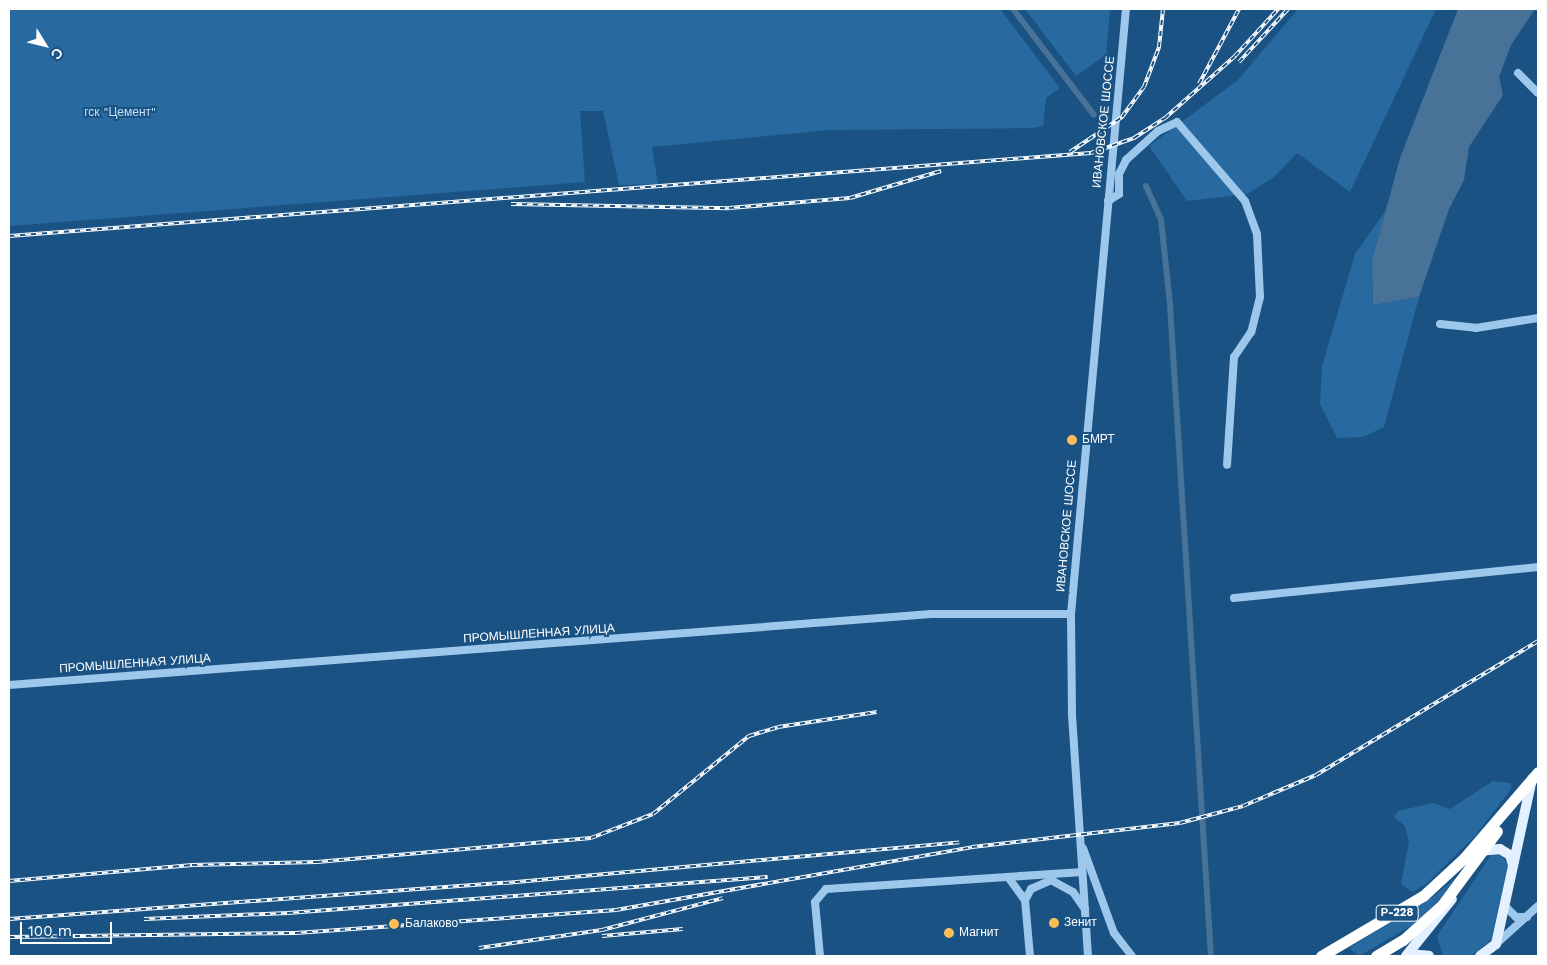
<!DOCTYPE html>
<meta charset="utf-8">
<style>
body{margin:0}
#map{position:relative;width:1547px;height:965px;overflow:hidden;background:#195283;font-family:"Work Sans",sans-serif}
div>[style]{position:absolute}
.green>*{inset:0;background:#286aa0}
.water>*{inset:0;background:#487297}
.canal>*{height:6px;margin:-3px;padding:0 3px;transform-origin:3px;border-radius:3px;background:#487297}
.minor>*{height:8px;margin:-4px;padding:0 4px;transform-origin:4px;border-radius:4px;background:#9dc8ec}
.major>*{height:10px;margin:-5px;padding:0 5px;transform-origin:5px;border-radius:5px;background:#e2f0ff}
.highway>*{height:11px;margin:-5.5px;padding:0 5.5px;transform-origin:5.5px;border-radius:5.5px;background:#fff}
.rail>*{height:4px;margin-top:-2px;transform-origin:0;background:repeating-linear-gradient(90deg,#195283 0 5.5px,#fff 0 11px);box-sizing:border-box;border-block:1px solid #fff}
.dots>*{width:14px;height:14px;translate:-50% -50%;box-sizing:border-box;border:2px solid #195283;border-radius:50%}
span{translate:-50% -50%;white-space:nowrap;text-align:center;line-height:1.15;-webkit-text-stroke:4px #195283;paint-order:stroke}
.shield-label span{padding:1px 4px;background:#195283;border:1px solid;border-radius:4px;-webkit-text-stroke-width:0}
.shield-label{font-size:11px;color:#fff;font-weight:700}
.park-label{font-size:12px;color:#c2e0f9}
.street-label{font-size:12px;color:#fff}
.poi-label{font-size:12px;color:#fff}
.left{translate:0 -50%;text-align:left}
.frame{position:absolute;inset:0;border:10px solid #fff;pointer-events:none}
.north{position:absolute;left:20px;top:20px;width:50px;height:50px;-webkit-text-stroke:4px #195283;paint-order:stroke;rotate:126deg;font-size:14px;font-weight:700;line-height:20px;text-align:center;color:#fff}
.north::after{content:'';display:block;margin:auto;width:18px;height:22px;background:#fff;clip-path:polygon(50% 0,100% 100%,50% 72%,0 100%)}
.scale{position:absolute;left:20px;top:922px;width:92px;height:22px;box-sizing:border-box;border:2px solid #fff;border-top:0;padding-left:6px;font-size:15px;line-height:18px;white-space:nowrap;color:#fff;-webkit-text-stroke:4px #195283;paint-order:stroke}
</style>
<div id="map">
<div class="green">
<i style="clip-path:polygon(9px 9px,1000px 9px,1060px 88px,1046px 98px,1043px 126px,1033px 128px,830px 130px,652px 147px,658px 184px,619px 185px,603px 111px,580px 111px,585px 182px,9px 226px)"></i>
<i style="clip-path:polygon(1025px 9px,1110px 9px,1106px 55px,1076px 76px)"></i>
<i style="clip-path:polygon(1298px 9px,1436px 9px,1350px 192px,1297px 153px,1274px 177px,1247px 194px,1187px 201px,1149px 146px,1238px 80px)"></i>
<i style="clip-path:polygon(1386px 210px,1372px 261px,1373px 305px,1419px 297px,1384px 427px,1363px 437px,1337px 438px,1320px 404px,1322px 366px,1355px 254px)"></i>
<i style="clip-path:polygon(1493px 781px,1511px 783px,1511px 789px,1475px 836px,1426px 884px,1412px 892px,1401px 884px,1409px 842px,1405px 826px,1394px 817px,1398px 811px,1433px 803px,1450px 809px)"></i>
<i style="clip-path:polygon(1498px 852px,1508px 864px,1491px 940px,1471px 956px,1443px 956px,1437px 936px,1491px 855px)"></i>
<i style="clip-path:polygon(1461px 873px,1423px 919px,1359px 956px,1349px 948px,1434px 896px)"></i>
</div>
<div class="water">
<i style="clip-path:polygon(1458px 9px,1535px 9px,1511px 45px,1499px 77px,1503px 95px,1469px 147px,1464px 180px,1449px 209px,1419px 297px,1373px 305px,1372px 261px,1400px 158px)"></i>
</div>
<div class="canal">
<i style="left:1013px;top:9px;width:133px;rotate:52.6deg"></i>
<i style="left:1146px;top:186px;width:36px;rotate:66deg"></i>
<i style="left:1161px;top:219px;width:86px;rotate:84deg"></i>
<i style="left:1170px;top:305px;width:652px;rotate:86.4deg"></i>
</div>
<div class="minor">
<i style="left:1518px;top:73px;width:28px;rotate:45deg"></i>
<i style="left:1108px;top:201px;width:13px;rotate:-32deg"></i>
<i style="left:1119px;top:194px;width:20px;rotate:-90deg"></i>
<i style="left:1119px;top:174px;width:16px;rotate:-63deg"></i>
<i style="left:1126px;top:160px;width:43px;rotate:-42.2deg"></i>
<i style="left:1158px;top:131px;width:21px;rotate:-25deg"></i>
<i style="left:1177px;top:122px;width:104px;rotate:49.3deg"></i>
<i style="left:1245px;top:201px;width:35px;rotate:70deg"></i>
<i style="left:1257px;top:234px;width:63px;rotate:87.3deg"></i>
<i style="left:1260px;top:297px;width:36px;rotate:104deg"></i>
<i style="left:1251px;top:332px;width:30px;rotate:124deg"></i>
<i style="left:1234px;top:357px;width:108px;rotate:93.7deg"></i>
<i style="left:1440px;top:324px;width:36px;rotate:6deg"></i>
<i style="left:1476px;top:328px;width:63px;rotate:-9.2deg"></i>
<i style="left:1234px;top:598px;width:306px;rotate:-5.8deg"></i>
<i style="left:9px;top:685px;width:925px;rotate:-4.4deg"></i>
<i style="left:931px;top:614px;width:140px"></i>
<i style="left:1083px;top:848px;width:90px;rotate:70deg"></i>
<i style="left:1114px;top:933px;width:29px;rotate:52deg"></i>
<i style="left:1008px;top:877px;width:29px;rotate:54deg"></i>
<i style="left:1025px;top:900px;width:56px;rotate:84.9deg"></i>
<i style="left:1025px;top:900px;width:13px;rotate:-61deg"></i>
<i style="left:1031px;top:889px;width:22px;rotate:-24deg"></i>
<i style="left:1051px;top:880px;width:25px;rotate:29deg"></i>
<i style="left:1073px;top:892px;width:21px;rotate:55deg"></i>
<i style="left:1506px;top:907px;width:14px;rotate:45deg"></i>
<i style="left:1516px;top:917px;width:11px"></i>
<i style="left:1496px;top:944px;width:57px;rotate:-42.1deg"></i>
<i style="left:820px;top:956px;width:54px;rotate:-95.3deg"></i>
<i style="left:815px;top:902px;width:17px;rotate:-50deg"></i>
<i style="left:826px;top:889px;width:257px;rotate:-3.8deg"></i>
<i style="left:1088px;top:956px;width:245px;rotate:-93.8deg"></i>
<i style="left:1072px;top:712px;width:98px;rotate:-90.6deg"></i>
<i style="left:1071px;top:614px;width:607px;rotate:-84.81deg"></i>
</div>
<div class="major">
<i style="left:1480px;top:851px;width:20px;rotate:-6deg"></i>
<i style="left:1500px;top:849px;width:12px;rotate:31deg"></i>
<i style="left:1510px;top:855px;width:10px;rotate:73deg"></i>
<i style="left:1408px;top:954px;width:21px;rotate:5deg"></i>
<i style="left:1406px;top:956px;width:73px;rotate:-51.1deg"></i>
<i style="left:1480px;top:956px;width:20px;rotate:-37deg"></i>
<i style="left:1496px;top:944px;width:169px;rotate:-77.7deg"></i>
</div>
<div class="highway">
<i style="left:1321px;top:956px;width:118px;rotate:-30.5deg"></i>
<i style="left:1423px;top:896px;width:56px;rotate:-42.8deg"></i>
<i style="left:1464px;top:858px;width:113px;rotate:-49.3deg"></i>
<i style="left:1376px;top:956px;width:31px;rotate:-31deg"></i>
<i style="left:1403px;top:940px;width:52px;rotate:-41.9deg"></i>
<i style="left:1442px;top:905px;width:92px;rotate:-53.4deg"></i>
</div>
<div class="rail">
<i style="left:1239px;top:62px;width:72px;rotate:-47.2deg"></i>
<i style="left:1199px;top:84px;width:85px;rotate:-61.9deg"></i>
<i style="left:1070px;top:152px;width:63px;rotate:-33.9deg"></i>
<i style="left:1122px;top:117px;width:37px;rotate:-54deg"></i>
<i style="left:1144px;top:87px;width:43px;rotate:-69.4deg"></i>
<i style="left:1159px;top:47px;width:38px;rotate:-84deg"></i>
<i style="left:511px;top:204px;width:218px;rotate:1.1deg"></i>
<i style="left:729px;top:208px;width:121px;rotate:-4.7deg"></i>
<i style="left:850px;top:198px;width:95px;rotate:-16.5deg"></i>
<i style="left:9px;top:236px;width:1085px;rotate:-4.39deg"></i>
<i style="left:1091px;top:153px;width:46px;rotate:-19.2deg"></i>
<i style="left:1134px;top:138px;width:37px;rotate:-33deg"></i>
<i style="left:1165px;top:118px;width:94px;rotate:-41.5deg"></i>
<i style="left:1235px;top:56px;width:64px;rotate:-47.5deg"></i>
<i style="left:9px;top:881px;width:184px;rotate:-5deg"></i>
<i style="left:192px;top:865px;width:125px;rotate:-1.4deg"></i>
<i style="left:317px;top:862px;width:275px;rotate:-5deg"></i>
<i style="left:591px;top:838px;width:66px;rotate:-21.2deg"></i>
<i style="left:653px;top:814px;width:124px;rotate:-39.1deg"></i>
<i style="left:749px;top:736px;width:30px;rotate:-17deg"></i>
<i style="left:778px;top:727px;width:100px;rotate:-8.6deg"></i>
<i style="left:9px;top:919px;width:496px;rotate:-4.2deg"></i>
<i style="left:504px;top:883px;width:457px;rotate:-5.1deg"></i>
<i style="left:144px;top:919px;width:144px;rotate:-2.4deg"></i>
<i style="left:288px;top:913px;width:481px;rotate:-4.3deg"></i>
<i style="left:602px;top:936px;width:81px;rotate:-4.9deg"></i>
<i style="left:9px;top:937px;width:287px;rotate:-0.8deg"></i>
<i style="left:296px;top:933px;width:321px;rotate:-4.1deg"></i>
<i style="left:616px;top:910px;width:362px;rotate:-10deg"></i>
<i style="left:972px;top:847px;width:209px;rotate:-6.6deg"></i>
<i style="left:1180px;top:823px;width:65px;rotate:-15.1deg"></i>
<i style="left:1243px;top:806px;width:79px;rotate:-23deg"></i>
<i style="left:1316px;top:775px;width:259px;rotate:-31.1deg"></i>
<i style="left:479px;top:948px;width:124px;rotate:-8.3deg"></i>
<i style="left:602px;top:930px;width:125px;rotate:-14.8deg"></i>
</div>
<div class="dots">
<i style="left:1072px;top:440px;background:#ffbe58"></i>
<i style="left:1054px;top:923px;background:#ffbe58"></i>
<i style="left:394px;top:924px;background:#ffbe58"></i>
<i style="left:949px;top:933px;background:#ffbe58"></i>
</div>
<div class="shield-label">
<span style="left:1397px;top:913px">Р-228</span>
</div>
<div class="park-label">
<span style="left:120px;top:113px">гск "Цемент"</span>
</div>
<div class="street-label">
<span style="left:1104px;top:122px;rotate:-84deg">ИВАНОВСКОЕ ШОССЕ</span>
<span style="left:1067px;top:526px;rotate:-85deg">ИВАНОВСКОЕ ШОССЕ</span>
<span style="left:539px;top:634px;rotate:-4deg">ПРОМЫШЛЕННАЯ УЛИЦА</span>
<span style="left:135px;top:664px;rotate:-4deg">ПРОМЫШЛЕННАЯ УЛИЦА</span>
</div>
<div class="poi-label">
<span class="left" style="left:1082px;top:440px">БМРТ</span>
<span class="left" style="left:1064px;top:923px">Зенит</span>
<span class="left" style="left:405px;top:924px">Балаково</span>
<span class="left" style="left:959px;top:933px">Магнит</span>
</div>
<div class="frame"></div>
<div class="north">С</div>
<div class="scale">100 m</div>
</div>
